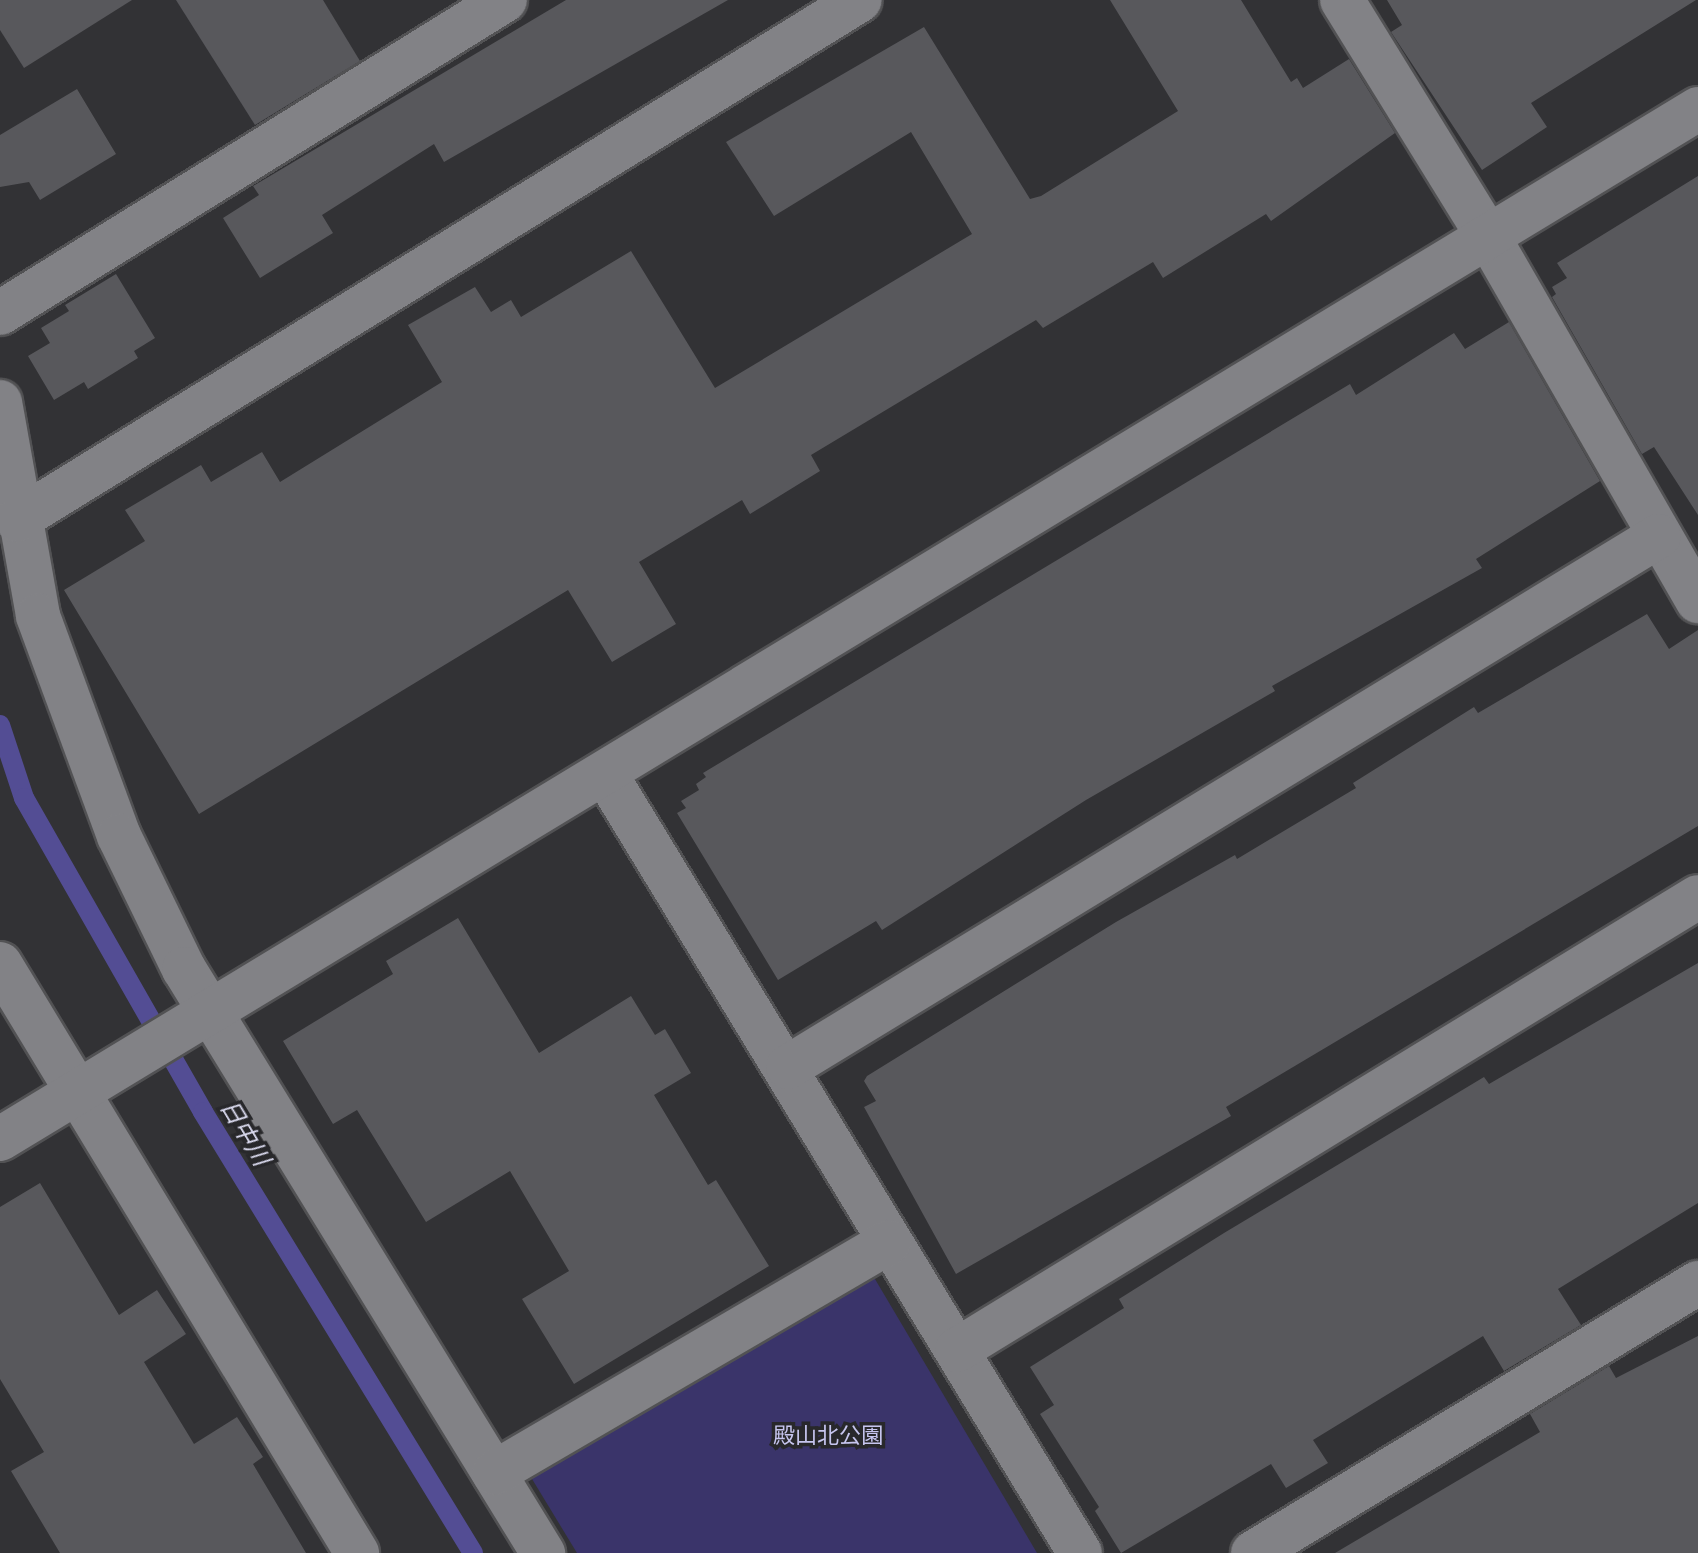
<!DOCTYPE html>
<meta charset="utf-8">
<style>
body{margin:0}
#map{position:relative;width:1698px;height:1553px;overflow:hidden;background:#323235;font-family:Commissioner,"Noto Sans JP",sans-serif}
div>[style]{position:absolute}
.green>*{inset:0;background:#3a346a}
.stream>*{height:20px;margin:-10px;padding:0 10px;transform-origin:10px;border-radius:10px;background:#534d94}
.building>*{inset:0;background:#58585c}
.roads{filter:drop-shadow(2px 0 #525254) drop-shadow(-2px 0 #525254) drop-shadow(0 2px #525254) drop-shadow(0 -2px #525254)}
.minor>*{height:44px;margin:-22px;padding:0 22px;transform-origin:22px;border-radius:22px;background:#828286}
.tertiary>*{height:44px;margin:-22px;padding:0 22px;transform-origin:22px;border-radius:22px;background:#828286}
span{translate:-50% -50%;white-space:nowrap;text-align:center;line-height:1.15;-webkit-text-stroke:7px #28282b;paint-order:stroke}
.park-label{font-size:22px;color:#c6c5ee}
.water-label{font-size:24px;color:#ddddf2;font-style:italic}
</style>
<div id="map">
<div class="green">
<i style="clip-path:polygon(872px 1274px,1037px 1553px,577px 1553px,529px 1474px)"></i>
</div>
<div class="stream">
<i style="left:0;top:725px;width:77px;rotate:71.8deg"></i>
<i style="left:24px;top:798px;width:361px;rotate:60.3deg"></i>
<i style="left:203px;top:1112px;width:517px;rotate:58.52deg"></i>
</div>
<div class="building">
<i style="clip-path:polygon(0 0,132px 0,24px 68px,0 30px)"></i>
<i style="clip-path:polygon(176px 0,323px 0,360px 61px,255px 125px)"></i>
<i style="clip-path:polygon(566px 0,728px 0,444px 162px,434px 144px,322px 215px,333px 233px,260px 278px,223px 218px,259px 195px,253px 186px)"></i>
<i style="clip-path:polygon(1110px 0,1241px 0,1291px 82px,1297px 78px,1303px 88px,1349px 59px,1395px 133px,1271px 221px,1266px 214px,1163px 278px,1153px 262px,1043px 328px,1036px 320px,811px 455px,820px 471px,750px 514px,742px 500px,639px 562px,676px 624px,612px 662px,568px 590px,199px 814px,64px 590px,145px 541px,125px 510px,201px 465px,211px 482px,262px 452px,280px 482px,442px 382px,408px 325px,475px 287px,491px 312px,511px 300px,521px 317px,631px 251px,715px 388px,972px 234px,911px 132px,774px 216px,726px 142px,924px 27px,1030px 199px,1041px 196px,1178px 111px)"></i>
<i style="clip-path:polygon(1387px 0,1696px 0,1531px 103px,1547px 127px,1482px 170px,1391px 32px,1402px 25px)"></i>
<i style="clip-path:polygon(77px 89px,116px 154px,40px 200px,29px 182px,0 187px,0 135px)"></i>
<i style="clip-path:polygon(1698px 176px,1698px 515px,1654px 447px,1642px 454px,1552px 297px,1556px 294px,1552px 287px,1567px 278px,1557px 263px)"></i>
<i style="clip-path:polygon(116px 274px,155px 338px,134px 351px,138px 358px,88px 389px,84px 382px,54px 400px,28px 356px,50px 343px,41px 328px,69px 311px,65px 305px)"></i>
<i style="clip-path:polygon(1509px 322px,1600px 481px,1476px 559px,1482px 568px,1272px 686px,1275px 691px,1086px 800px,882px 930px,876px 921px,778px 980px,677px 813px,686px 808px,681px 801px,699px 790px,696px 784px,706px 777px,703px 773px,1350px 384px,1356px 395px,1454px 333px,1465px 349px)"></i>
<i style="clip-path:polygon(1647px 614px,1669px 649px,1698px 630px,1698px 826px,1226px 1107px,1231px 1116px,956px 1274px,864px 1107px,876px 1101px,864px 1081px,867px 1076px,1116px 922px,1235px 855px,1237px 859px,1356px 788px,1353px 783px,1474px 707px,1478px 713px)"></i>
<i style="clip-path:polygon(458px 918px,539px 1053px,631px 996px,655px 1035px,665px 1029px,691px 1073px,654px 1095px,708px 1185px,716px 1180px,769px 1266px,574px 1384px,522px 1299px,569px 1271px,510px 1171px,426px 1222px,357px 1110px,333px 1124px,283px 1041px,393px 974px,386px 961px)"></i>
<i style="clip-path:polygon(1698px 963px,1698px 1203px,1558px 1289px,1581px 1325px,1504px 1371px,1483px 1336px,1313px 1440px,1328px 1463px,1286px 1488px,1271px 1464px,1121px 1553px,1095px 1511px,1099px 1507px,1040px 1414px,1054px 1405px,1030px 1367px,1124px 1308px,1119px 1299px,1224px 1233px,1484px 1077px,1489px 1084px)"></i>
<i style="clip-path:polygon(40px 1183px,119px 1315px,157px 1290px,186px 1334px,144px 1362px,194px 1444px,237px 1417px,263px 1457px,253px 1464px,306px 1553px,60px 1553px,11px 1471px,44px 1452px,0 1379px,0 1207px)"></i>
<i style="clip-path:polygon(1698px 1336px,1698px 1553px,1335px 1553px,1540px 1432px,1530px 1414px,1609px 1366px,1616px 1378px)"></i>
</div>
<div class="roads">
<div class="minor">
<i style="left:1342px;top:0;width:280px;rotate:58.3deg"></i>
<i style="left:1489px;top:238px;width:419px;rotate:60.1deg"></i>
<i style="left:0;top:313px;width:594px;rotate:-31.79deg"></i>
<i style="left:0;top:402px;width:217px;rotate:79.9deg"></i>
<i style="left:38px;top:616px;width:234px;rotate:69.8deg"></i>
<i style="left:119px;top:836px;width:148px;rotate:64deg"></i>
<i style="left:184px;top:969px;width:686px;rotate:58.42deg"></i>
<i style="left:17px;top:520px;width:990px;rotate:-31.67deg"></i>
<i style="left:606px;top:775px;width:911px;rotate:58.65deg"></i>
<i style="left:0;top:964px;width:689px;rotate:58.78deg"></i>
<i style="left:788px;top:1067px;width:1020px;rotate:-31.37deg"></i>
<i style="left:957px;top:1350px;width:868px;rotate:-31.44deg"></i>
<i style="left:494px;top:1473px;width:458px;rotate:-30.3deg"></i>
<i style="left:1253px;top:1553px;width:521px;rotate:-31.25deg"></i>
</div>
<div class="tertiary">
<i style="left:0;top:1139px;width:1986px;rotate:-31.24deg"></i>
</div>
</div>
<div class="park-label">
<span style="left:828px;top:1435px">殿山北公園</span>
</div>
<div class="water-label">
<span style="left:246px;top:1132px;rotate:59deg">日中川</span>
</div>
</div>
